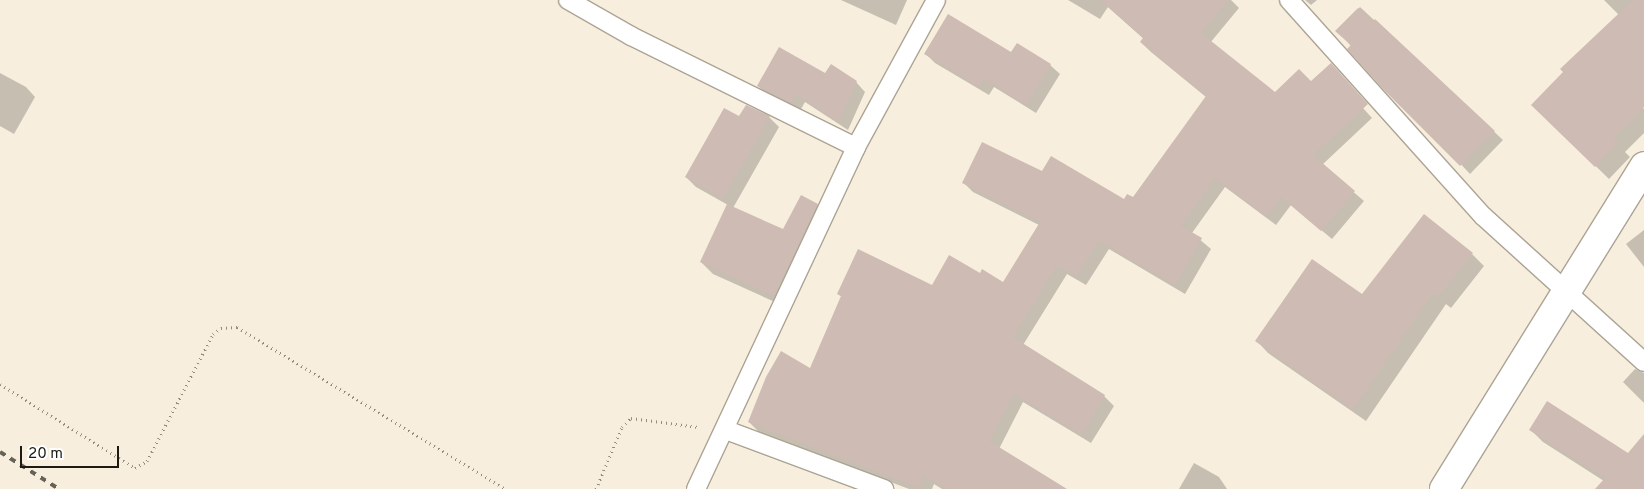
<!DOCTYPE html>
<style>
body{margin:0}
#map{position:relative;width:1644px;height:489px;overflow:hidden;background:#f7eede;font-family:Overpass,sans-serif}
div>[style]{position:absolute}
.shadow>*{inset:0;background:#0003}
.building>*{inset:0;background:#cebbb3}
.path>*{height:3px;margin-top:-1.5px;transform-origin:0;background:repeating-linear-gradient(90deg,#928b80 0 1px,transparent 0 5px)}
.roads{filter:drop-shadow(1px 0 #aca494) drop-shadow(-1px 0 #aca494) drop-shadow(0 1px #aca494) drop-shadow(0 -1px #aca494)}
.lane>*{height:18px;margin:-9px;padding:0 9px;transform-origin:9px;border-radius:9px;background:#fff}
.secondary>*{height:28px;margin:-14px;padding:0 14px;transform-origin:14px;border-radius:14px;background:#fff}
.rail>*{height:4px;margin-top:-2px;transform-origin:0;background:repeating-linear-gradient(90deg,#676258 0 6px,transparent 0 12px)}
span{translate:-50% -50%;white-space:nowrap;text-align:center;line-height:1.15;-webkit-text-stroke:4px #fff;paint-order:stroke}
.scale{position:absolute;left:20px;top:446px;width:99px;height:22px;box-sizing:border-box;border:2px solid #1d1a14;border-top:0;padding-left:6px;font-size:15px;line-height:18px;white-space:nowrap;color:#1d1a14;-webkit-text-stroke:4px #fff;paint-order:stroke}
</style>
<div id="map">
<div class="shadow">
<i style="clip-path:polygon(841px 0,907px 0,896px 25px)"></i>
<i style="clip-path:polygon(1068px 0,1231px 0,1239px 8px,1210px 43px,1275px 94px,1311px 82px,1363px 108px,1372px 118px,1322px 165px,1364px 201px,1332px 239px,1291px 205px,1276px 225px,1225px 187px,1192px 233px,1211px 249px,1185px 294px,1109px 249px,1086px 285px,1067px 274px,1023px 345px,1104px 396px,1114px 406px,1091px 443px,1023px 402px,999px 449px,1065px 489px,942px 489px,934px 484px,932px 489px,909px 489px,759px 432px,749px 422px,810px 370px,842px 297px,838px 294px,932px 287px,980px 275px,1003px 284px,1039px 225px,973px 192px,963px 182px,1042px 173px,1124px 201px,1133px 199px,1206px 97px,1151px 52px,1141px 42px,1144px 39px,1108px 7px,1100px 19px)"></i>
<i style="clip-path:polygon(1305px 0,1317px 0,1311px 5px)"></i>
<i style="clip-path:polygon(1604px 0,1644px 0,1644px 75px,1627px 92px,1644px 109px,1644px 133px,1625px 152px,1630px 157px,1609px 179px,1533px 105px,1619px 15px)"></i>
<i style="clip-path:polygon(1360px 7px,1503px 140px,1470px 174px,1337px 31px)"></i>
<i style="clip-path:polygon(925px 53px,1050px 65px,1060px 74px,1036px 113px,994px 87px,989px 95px,935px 63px)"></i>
<i style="clip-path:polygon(0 73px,26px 87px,35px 97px,14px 134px,0 126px)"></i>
<i style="clip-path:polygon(825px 75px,856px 82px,865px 92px,848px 130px,805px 102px,800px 111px,768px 95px,758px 86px)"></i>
<i style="clip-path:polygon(747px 106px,769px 117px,779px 127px,733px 208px,783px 231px,817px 205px,829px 216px,786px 307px,713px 274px,701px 262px,728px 205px,696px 187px,686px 177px,740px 118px)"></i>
<i style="clip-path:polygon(1644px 230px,1644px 267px,1626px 244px)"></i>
<i style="clip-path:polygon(1472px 254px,1484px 266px,1451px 308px,1446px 304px,1366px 421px,1268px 353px,1257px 341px)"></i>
<i style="clip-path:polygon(1635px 369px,1644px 373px,1644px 403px,1623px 382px)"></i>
<i style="clip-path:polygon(1531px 430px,1644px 461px,1644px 489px,1597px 489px,1604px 481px,1543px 442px)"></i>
<i style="clip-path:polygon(1194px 463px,1219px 477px,1227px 489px,1179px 489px)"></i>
</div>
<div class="building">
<i style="clip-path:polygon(1100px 0,1228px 0,1201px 33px,1275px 92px,1299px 69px,1311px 81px,1331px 63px,1368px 104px,1313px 155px,1355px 191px,1321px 231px,1281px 197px,1266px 217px,1215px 178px,1181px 226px,1202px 238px,1175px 285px,1099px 241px,1076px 276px,1057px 265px,1013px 337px,1105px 395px,1082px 435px,1013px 394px,989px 441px,1067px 489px,947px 489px,924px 476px,919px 488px,748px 422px,766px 377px,781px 351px,810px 368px,841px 296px,837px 294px,858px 249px,932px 285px,949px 255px,980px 273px,982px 269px,1003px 282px,1040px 222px,962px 183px,982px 142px,1042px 171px,1051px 156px,1124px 199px,1127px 194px,1133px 197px,1206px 96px,1140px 42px,1143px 38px)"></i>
<i style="clip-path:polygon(1633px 0,1644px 0,1644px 107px,1613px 138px,1618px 143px,1595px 167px,1531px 105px,1563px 72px,1560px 69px)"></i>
<i style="clip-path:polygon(1358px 8px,1373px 22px,1375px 19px,1495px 131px,1460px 166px,1383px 89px,1347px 49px,1351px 45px,1335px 31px)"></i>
<i style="clip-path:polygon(948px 14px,1011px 52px,1017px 43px,1051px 64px,1026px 105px,984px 79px,979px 87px,924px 54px)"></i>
<i style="clip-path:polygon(779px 47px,825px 73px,831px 64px,857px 81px,838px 122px,796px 94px,791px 103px,757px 86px)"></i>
<i style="clip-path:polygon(746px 105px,770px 116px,723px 199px,685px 177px,724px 108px,739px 116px)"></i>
<i style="clip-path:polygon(801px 195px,818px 204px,774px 296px,700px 262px,727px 204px,783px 229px)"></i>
<i style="clip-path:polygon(1424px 214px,1473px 253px,1438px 297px,1433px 293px,1353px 410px,1255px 341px,1312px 259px,1362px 294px)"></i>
<i style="clip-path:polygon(1547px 401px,1628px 453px,1644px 434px,1644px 489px,1595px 489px,1605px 478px,1529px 430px)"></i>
</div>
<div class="path">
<i style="left:0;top:384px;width:159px;rotate:31.9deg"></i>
<i style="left:135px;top:468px;width:14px;rotate:-30deg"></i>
<i style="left:147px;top:461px;width:143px;rotate:-62.5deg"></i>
<i style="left:213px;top:334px;width:10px;rotate:-37deg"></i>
<i style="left:221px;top:328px;width:16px;rotate:-4deg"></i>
<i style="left:237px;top:327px;width:314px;rotate:31.1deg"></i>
<i style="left:596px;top:489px;width:67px;rotate:-67.2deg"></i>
<i style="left:622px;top:427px;width:13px;rotate:-45deg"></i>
<i style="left:631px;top:418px;width:68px;rotate:7.7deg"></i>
</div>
<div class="roads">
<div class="lane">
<i style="left:568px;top:0;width:73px;rotate:29.7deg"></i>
<i style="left:631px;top:36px;width:251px;rotate:26.3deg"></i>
<i style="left:1289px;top:0;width:290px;rotate:48.1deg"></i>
<i style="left:1483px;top:216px;width:217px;rotate:42.2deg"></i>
<i style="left:726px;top:430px;width:169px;rotate:20.5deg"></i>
<i style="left:696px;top:489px;width:378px;rotate:-64.9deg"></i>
<i style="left:856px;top:147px;width:167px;rotate:-61.4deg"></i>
</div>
<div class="secondary">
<i style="left:1444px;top:489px;width:380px;rotate:-58.2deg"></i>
</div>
</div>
<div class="rail">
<i style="left:0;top:452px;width:70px;rotate:32.1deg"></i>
</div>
<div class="scale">20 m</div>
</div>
